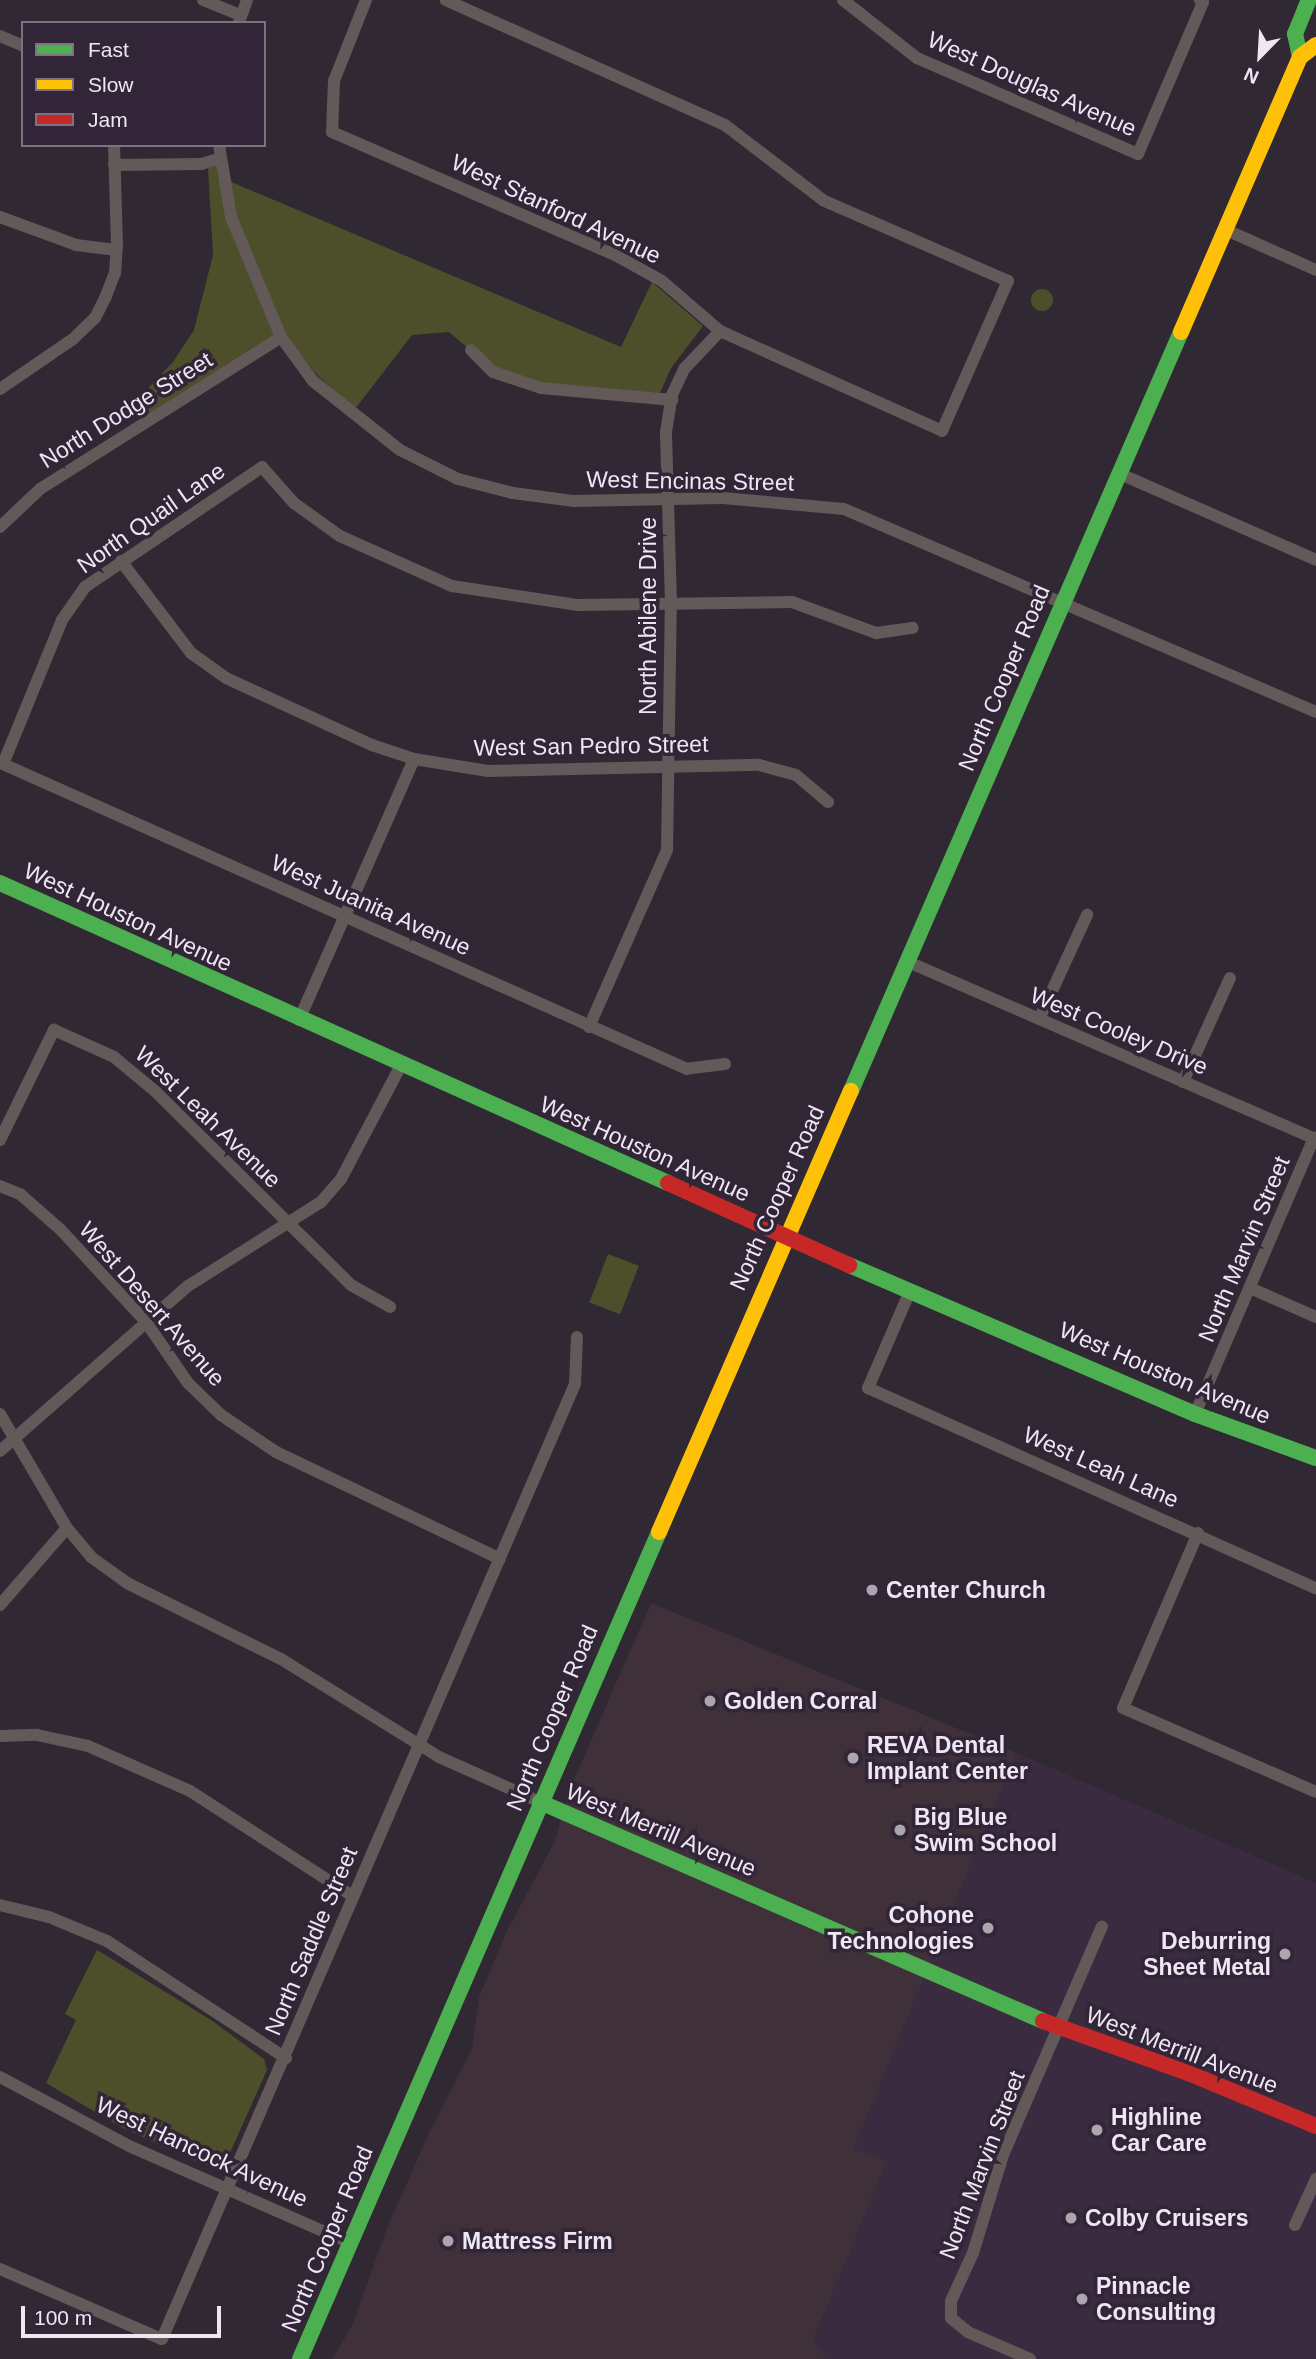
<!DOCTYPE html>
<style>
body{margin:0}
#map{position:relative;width:1316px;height:2359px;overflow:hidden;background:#302933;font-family:Helvetica,sans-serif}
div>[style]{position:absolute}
.commercial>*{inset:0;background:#403039}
.built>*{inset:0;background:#3a2b41}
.green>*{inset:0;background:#4d4f2b;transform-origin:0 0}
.round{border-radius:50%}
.street>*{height:12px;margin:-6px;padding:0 6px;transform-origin:6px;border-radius:6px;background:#625958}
.fast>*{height:16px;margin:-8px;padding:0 8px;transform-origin:8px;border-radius:8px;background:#4caf50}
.slow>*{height:16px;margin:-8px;padding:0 8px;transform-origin:8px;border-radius:8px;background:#ffc107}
.jam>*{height:16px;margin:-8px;padding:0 8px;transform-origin:8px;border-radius:8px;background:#c62828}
.dots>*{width:19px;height:19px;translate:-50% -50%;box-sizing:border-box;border:4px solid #312537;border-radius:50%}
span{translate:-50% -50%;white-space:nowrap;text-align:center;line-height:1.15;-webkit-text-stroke:7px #312537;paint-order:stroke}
.street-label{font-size:23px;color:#eee6f2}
.poi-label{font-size:23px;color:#eee6f2;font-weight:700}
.left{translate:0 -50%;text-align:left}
.right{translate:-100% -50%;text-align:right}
.legend{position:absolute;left:21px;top:21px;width:245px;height:126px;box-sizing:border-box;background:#312537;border:2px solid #7d7282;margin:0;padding:9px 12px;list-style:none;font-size:21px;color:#eee6f2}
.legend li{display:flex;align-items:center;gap:14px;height:35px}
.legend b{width:35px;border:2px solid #7d7282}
.north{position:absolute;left:1225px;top:21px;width:70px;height:70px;-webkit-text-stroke:5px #312537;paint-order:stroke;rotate:204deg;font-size:19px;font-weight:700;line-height:28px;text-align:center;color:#eee6f2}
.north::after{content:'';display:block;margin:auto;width:24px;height:32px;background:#eee6f2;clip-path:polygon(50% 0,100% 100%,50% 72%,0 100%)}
.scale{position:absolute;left:21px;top:2306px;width:200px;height:32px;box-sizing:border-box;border:4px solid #eee6f2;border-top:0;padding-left:9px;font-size:21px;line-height:24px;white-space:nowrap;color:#eee6f2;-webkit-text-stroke:5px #312537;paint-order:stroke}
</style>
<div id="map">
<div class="commercial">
<i style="clip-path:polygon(651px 1603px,1017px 1753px,854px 2148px,887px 2162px,814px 2339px,827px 2359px,332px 2359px,352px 2326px,387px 2228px,428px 2135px,472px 2049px,479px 1997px,505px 1935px,555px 1841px,569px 1791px)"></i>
</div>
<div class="built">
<i style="clip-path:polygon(1017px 1753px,1316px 1883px,1316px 2359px,827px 2359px,814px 2340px,887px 2162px,854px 2148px)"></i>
</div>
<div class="green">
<i style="clip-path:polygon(227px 163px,229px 181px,621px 347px,652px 282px,703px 326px,671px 368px,660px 393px,536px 382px,489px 366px,449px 332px,412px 335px,355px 409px,317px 375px,287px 338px,153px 424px,135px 402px,173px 362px,194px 330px,213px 255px,208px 168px)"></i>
<i class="round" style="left:1031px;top:289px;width:22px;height:22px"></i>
<i style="left:608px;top:1254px;width:33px;height:52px;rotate:21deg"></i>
<i style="clip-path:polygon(97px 1950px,211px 2020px,264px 2059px,267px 2070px,225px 2164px,216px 2169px,184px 2156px,119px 2126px,46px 2083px,76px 2020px,65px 2014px)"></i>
</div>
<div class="street">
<i style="left:203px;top:0;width:40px;rotate:22deg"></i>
<i style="left:366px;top:0;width:87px;rotate:111.6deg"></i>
<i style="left:334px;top:81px;width:51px;rotate:92.2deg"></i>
<i style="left:332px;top:132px;width:311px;rotate:23.5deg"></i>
<i style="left:617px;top:256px;width:51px;rotate:29.1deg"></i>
<i style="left:662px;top:281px;width:77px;rotate:40.8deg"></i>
<i style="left:720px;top:331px;width:243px;rotate:24.2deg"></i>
<i style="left:942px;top:431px;width:164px;rotate:-66.3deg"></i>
<i style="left:1008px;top:281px;width:202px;rotate:-156.4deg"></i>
<i style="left:823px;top:200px;width:123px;rotate:-142.6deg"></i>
<i style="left:725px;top:125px;width:306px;rotate:-155.9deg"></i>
<i style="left:843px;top:0;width:94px;rotate:38.1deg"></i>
<i style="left:917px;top:58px;width:241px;rotate:23.5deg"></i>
<i style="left:1138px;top:154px;width:165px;rotate:-66.8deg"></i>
<i style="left:1203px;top:2px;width:4px;rotate:-146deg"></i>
<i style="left:239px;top:22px;width:23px;rotate:-70deg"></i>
<i style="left:0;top:36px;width:25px;rotate:23deg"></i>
<i style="left:219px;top:145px;width:73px;rotate:80.5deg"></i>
<i style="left:231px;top:217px;width:130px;rotate:67.4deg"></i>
<i style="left:281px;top:337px;width:54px;rotate:54deg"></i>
<i style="left:313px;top:381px;width:111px;rotate:38.4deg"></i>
<i style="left:400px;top:450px;width:65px;rotate:26.6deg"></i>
<i style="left:458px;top:479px;width:57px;rotate:14.3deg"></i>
<i style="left:513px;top:493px;width:62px;rotate:7.5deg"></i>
<i style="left:574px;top:501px;width:149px;rotate:-1.2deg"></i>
<i style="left:723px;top:498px;width:121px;rotate:5.2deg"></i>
<i style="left:844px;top:509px;width:514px;rotate:23.27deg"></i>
<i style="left:114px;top:165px;width:87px;rotate:-0.7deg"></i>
<i style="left:201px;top:164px;width:19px;rotate:-16deg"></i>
<i style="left:0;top:217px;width:81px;rotate:20.2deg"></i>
<i style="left:76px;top:245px;width:40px;rotate:7.1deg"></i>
<i style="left:1224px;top:229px;width:101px;rotate:24deg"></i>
<i style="left:471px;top:350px;width:31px;rotate:45deg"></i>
<i style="left:493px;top:372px;width:51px;rotate:18.4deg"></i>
<i style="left:541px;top:388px;width:132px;rotate:5.2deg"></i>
<i style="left:0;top:389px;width:88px;rotate:-34.4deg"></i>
<i style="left:73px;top:339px;width:30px;rotate:-44deg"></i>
<i style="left:95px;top:318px;width:25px;rotate:-63deg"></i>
<i style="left:106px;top:296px;width:25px;rotate:-69deg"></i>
<i style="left:115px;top:273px;width:28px;rotate:-86deg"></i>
<i style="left:117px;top:245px;width:100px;rotate:-91.7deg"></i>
<i style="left:1118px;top:473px;width:216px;rotate:23.7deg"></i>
<i style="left:0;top:527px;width:55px;rotate:-43.5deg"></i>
<i style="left:40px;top:489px;width:285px;rotate:-32.2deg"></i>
<i style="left:121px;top:561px;width:116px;rotate:52.7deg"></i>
<i style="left:191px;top:653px;width:43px;rotate:35.5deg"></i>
<i style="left:226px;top:678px;width:161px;rotate:24.7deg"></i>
<i style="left:372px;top:745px;width:44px;rotate:18.4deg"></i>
<i style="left:414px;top:759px;width:75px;rotate:9.2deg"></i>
<i style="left:488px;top:771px;width:271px;rotate:-1.3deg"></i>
<i style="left:759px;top:765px;width:38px;rotate:15deg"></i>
<i style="left:796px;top:775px;width:42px;rotate:40.2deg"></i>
<i style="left:906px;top:961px;width:447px;rotate:23.5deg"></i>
<i style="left:1039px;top:1019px;width:115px;rotate:-65.2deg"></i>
<i style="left:299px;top:1020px;width:285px;rotate:-66.2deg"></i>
<i style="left:589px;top:1027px;width:193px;rotate:-66.2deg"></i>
<i style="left:667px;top:850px;width:247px;rotate:-89.1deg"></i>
<i style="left:671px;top:603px;width:171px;rotate:-91.7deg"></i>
<i style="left:666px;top:432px;width:37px;rotate:-81deg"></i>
<i style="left:672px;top:395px;width:29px;rotate:-65deg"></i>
<i style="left:684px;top:369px;width:52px;rotate:-46.5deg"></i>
<i style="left:725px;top:1064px;width:38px;rotate:173deg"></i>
<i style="left:687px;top:1069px;width:749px;rotate:-155.97deg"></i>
<i style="left:3px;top:764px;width:156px;rotate:-67.7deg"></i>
<i style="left:62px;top:620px;width:40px;rotate:-55.1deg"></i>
<i style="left:85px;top:587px;width:214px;rotate:-34.1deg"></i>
<i style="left:262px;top:467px;width:48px;rotate:48.4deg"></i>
<i style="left:294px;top:503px;width:57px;rotate:35.7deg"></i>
<i style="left:340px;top:536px;width:123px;rotate:24.1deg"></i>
<i style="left:452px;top:586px;width:126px;rotate:8.6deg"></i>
<i style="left:577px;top:605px;width:215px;rotate:-0.8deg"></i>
<i style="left:792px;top:602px;width:90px;rotate:20.3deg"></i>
<i style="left:876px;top:633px;width:37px;rotate:-8deg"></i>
<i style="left:1183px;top:1082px;width:114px;rotate:-65.7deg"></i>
<i style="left:0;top:1140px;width:123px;rotate:-63.9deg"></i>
<i style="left:54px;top:1030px;width:66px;rotate:24.2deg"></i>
<i style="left:114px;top:1057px;width:55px;rotate:39.8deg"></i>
<i style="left:156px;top:1092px;width:274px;rotate:44.7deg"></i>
<i style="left:351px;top:1285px;width:45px;rotate:29.4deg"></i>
<i style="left:0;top:1186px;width:22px;rotate:22deg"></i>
<i style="left:20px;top:1194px;width:53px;rotate:41.2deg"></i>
<i style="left:60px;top:1229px;width:127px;rotate:47.2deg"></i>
<i style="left:146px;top:1322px;width:74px;rotate:55.5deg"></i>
<i style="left:188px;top:1383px;width:46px;rotate:44.1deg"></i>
<i style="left:221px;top:1415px;width:66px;rotate:33.9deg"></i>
<i style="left:276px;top:1452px;width:248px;rotate:25.5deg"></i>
<i style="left:1250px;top:1288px;width:72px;rotate:23.7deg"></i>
<i style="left:910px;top:1291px;width:106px;rotate:113.4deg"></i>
<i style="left:868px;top:1388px;width:491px;rotate:24.1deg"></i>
<i style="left:0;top:1414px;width:132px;rotate:59.6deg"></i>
<i style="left:67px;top:1528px;width:38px;rotate:50deg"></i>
<i style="left:91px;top:1557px;width:44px;rotate:35.8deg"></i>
<i style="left:127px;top:1583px;width:172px;rotate:26.3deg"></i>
<i style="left:281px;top:1659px;width:186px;rotate:31.8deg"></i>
<i style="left:439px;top:1757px;width:111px;rotate:24deg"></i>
<i style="left:1195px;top:1414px;width:301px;rotate:-66.7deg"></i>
<i style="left:0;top:1451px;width:250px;rotate:-41.3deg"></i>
<i style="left:188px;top:1286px;width:157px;rotate:-32.3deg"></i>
<i style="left:321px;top:1202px;width:30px;rotate:-49deg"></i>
<i style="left:341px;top:1179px;width:129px;rotate:-62.2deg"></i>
<i style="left:1198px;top:1533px;width:190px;rotate:113.2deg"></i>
<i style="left:1123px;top:1708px;width:210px;rotate:23.5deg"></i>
<i style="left:0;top:1605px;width:102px;rotate:-49deg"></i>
<i style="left:0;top:1736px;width:37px;rotate:-2deg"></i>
<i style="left:37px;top:1735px;width:52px;rotate:12.2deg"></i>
<i style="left:88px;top:1746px;width:111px;rotate:23.8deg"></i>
<i style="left:190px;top:1791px;width:193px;rotate:32.9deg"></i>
<i style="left:0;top:1905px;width:50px;rotate:13.8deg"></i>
<i style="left:49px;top:1917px;width:63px;rotate:22.5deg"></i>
<i style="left:107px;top:1941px;width:214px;rotate:33.2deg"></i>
<i style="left:0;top:2077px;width:146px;rotate:28.1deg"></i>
<i style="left:129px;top:2146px;width:241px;rotate:23.7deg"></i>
<i style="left:1295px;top:2225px;width:51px;rotate:-65.5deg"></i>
<i style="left:0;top:2269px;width:176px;rotate:23.4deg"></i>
<i style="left:162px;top:2339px;width:1040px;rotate:-66.61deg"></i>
<i style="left:575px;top:1384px;width:47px;rotate:-87.6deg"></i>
<i style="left:1030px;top:2359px;width:68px;rotate:-156.5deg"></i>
<i style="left:968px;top:2332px;width:22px;rotate:-141deg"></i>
<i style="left:951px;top:2318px;width:17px;rotate:-90deg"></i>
<i style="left:951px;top:2301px;width:53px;rotate:-65.4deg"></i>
<i style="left:973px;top:2253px;width:102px;rotate:-73deg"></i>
<i style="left:1003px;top:2155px;width:249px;rotate:-66.6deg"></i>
</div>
<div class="fast">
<i style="left:1300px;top:57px;width:24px;rotate:-102deg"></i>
<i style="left:1295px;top:34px;width:37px;rotate:-68deg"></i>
<i style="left:0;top:883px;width:732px;rotate:24.18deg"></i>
<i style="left:851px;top:1091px;width:828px;rotate:-66.5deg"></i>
<i style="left:849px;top:1265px;width:377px;rotate:23.3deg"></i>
<i style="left:1195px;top:1414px;width:129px;rotate:20deg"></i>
<i style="left:540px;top:1802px;width:549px;rotate:23.53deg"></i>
<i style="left:300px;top:2359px;width:902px;rotate:-66.53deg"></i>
</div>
<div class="slow">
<i style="left:1181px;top:332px;width:300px;rotate:-66.6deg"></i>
<i style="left:1300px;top:57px;width:20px;rotate:-37deg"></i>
<i style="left:659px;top:1532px;width:481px;rotate:-66.5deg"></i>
</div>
<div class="jam">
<i style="left:668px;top:1183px;width:199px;rotate:24.4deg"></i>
<i style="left:1043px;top:2021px;width:157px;rotate:19.7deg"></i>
<i style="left:1191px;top:2074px;width:135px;rotate:22.6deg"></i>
</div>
<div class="dots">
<i style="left:872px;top:1590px;background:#aca4af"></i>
<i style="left:710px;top:1701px;background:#aca4af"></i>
<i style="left:853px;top:1758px;background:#aca4af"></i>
<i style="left:900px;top:1830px;background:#aca4af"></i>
<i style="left:988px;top:1928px;background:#aca4af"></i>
<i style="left:1285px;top:1954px;background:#aca4af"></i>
<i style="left:1097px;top:2130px;background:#aca4af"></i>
<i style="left:1071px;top:2218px;background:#aca4af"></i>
<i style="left:448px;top:2241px;background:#aca4af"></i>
<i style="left:1082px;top:2299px;background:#aca4af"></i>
</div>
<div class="street-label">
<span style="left:1032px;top:84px;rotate:24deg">West Douglas Avenue</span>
<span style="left:556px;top:209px;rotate:25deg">West Stanford Avenue</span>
<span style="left:126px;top:410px;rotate:-32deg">North Dodge Street</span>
<span style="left:690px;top:481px;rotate:1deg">West Encinas Street</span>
<span style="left:151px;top:518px;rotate:-35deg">North Quail Lane</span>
<span style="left:648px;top:616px;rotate:-90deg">North Abilene Drive</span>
<span style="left:1004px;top:678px;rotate:-67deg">North Cooper Road</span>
<span style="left:591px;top:746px;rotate:-1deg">West San Pedro Street</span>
<span style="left:371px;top:905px;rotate:24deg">West Juanita Avenue</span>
<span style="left:128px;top:917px;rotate:25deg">West Houston Avenue</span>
<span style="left:1119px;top:1031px;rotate:23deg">West Cooley Drive</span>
<span style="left:208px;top:1117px;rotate:44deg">West Leah Avenue</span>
<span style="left:645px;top:1149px;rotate:24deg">West Houston Avenue</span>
<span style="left:777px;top:1198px;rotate:-66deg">North Cooper Road</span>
<span style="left:1244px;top:1249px;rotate:-67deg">North Marvin Street</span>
<span style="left:152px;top:1304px;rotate:49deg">West Desert Avenue</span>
<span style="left:1165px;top:1373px;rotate:23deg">West Houston Avenue</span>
<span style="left:1101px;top:1467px;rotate:24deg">West Leah Lane</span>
<span style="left:552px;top:1718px;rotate:-67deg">North Cooper Road</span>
<span style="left:661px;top:1830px;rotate:23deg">West Merrill Avenue</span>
<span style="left:311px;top:1941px;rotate:-67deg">North Saddle Street</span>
<span style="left:1182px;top:2050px;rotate:21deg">West Merrill Avenue</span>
<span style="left:202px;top:2152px;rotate:25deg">West Hancock Avenue</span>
<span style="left:982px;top:2165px;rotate:-69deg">North Marvin Street</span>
<span style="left:327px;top:2239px;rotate:-67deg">North Cooper Road</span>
</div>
<div class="poi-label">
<span class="left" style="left:886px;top:1590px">Center Church</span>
<span class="left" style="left:724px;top:1701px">Golden Corral</span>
<span class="left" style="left:867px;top:1758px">REVA Dental<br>Implant Center</span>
<span class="left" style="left:914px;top:1830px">Big Blue<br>Swim School</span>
<span class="right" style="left:974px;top:1928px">Cohone<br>Technologies</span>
<span class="right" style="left:1271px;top:1954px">Deburring<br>Sheet Metal</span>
<span class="left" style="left:1111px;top:2130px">Highline<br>Car Care</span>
<span class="left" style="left:1085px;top:2218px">Colby Cruisers</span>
<span class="left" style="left:462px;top:2241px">Mattress Firm</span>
<span class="left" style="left:1096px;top:2299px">Pinnacle<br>Consulting</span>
</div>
<ul class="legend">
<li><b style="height:9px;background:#4caf50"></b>Fast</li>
<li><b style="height:9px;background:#ffc107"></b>Slow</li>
<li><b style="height:9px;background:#c62828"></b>Jam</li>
</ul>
<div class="north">N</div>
<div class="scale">100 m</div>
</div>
